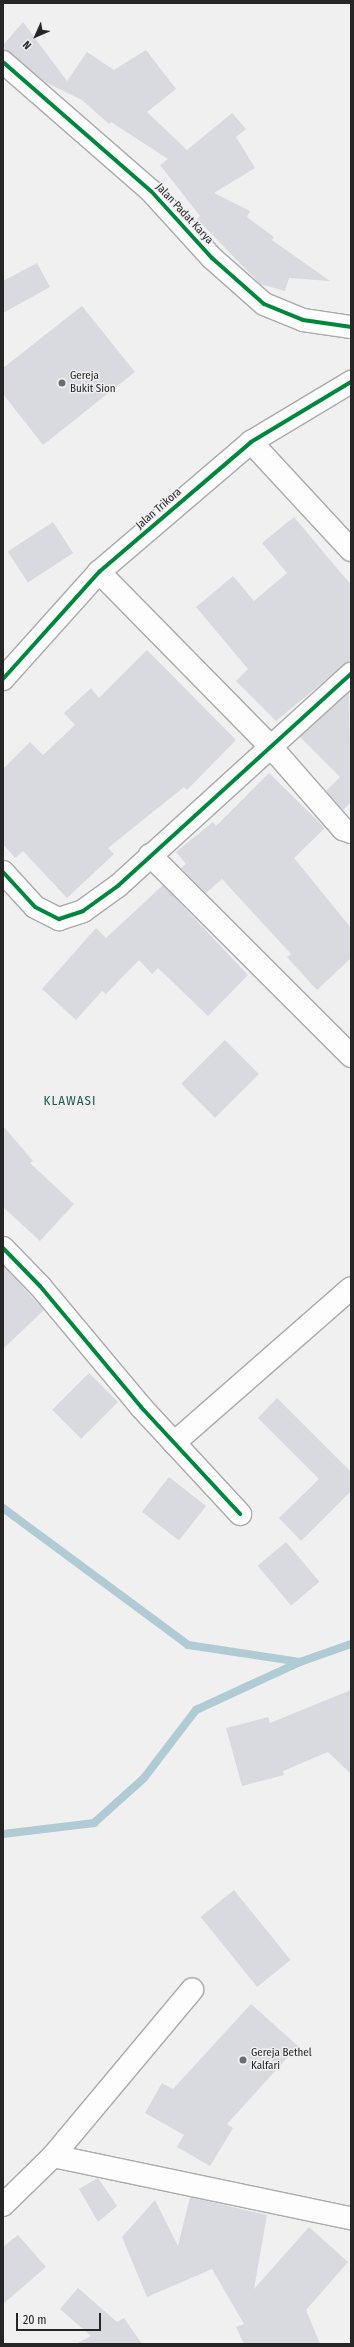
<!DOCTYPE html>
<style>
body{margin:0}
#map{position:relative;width:354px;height:2347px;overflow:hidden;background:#f0f0f0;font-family:"Fira Sans Condensed",sans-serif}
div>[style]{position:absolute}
.stream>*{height:8px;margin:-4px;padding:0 4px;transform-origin:4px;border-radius:4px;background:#b1cbd4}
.building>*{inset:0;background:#d9d9e0;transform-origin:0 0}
.roads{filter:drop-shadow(1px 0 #aaa) drop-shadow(-1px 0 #aaa) drop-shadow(0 1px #aaa) drop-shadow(0 -1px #aaa)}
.minor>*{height:22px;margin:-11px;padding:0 11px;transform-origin:11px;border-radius:11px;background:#fdfdfd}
.tertiary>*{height:22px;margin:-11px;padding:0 11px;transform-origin:11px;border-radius:11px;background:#fdfdfd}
.cycleway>*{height:4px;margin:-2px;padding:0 2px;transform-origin:2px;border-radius:2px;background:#00873e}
.dots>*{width:11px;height:11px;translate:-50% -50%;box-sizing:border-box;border:2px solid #efeff1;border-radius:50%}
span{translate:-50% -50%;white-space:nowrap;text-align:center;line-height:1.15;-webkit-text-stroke:3px #efeff1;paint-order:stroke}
.street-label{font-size:11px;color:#262627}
.poi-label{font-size:11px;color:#262627}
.left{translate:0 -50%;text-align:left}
.quarter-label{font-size:13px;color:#235a52;letter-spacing:1px}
.frame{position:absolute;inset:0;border:4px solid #262627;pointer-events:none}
.north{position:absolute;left:16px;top:16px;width:40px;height:40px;-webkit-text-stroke:3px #efeff1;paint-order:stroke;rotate:225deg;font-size:11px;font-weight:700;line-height:16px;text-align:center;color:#262627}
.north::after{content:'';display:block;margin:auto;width:14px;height:18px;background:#262627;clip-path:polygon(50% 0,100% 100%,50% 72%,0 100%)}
.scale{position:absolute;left:16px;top:2313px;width:85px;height:18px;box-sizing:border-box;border:2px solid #262627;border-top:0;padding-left:5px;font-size:12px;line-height:14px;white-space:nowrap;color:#262627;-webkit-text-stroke:3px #efeff1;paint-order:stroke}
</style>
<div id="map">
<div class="stream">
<i style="left:3px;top:1508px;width:230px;rotate:36.5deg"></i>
<i style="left:188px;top:1645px;width:113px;rotate:8.6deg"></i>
<i style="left:3px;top:1834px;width:92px;rotate:-6.9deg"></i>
<i style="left:94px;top:1823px;width:67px;rotate:-42deg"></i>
<i style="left:144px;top:1778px;width:86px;rotate:-52.6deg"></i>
<i style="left:196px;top:1710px;width:115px;rotate:-24.8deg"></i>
<i style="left:300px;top:1662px;width:54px;rotate:-19.4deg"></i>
</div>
<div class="building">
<i style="clip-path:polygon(23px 22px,67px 81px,87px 52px,114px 70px,146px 50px,176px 89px,147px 112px,187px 150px,232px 113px,246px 129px,236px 137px,255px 168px,214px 193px,250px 211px,247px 217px,274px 237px,272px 240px,330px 281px,289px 278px,285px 291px,260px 284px,197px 219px,200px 216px,160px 165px,168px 159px,111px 122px,109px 124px,82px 100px,45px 82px,7px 51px,3px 45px)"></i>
<i style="clip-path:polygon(37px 263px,50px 287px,3px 313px,3px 281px)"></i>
<i style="clip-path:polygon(82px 306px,135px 372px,43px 445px,3px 394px,3px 368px)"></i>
<i style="clip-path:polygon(294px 517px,351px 585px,351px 659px,276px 721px,236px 681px,248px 669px,196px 607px,233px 576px,254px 601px,287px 573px,262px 543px)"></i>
<i style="left:53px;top:522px;width:37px;height:54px;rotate:57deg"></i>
<i style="clip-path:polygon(147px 650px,236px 740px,187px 790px,184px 787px,108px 848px,114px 854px,67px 898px,23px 851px,15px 858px,3px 844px,3px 769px,30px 742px,43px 755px,75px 725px,64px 713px,91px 688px,99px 698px)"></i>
<i style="clip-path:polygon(349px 692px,351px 802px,343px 810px,326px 791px,340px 777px,300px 737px)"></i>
<i style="clip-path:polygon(269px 773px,325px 828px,294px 858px,351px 928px,351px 958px,317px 990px,287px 957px,291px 954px,222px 879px,206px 893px,181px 868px,186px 864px,176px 852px,213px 822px,216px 826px)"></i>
<i style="clip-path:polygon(163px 885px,248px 975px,208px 1016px,158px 968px,152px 974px,139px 960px,106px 994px,102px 991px,76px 1020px,42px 989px,96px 928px,106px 938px)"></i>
<i style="left:225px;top:1040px;width:48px;height:62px;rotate:45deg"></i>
<i style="clip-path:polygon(3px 1126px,33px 1161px,30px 1163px,74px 1204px,40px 1241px,3px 1207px)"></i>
<i style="clip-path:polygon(3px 1266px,44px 1310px,3px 1349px)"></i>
<i style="left:89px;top:1373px;width:41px;height:52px;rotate:45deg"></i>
<i style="clip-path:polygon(277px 1398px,351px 1472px,351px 1491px,301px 1541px,279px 1518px,319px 1479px,258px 1418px)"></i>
<i style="left:169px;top:1477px;width:47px;height:44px;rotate:38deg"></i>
<i style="left:286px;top:1542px;width:52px;height:37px;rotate:50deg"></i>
<i style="clip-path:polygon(351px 1690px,351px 1774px,328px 1752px,283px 1771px,284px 1775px,242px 1786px,226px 1728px,268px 1717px,270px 1723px)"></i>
<i style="left:234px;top:1890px;width:90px;height:43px;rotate:51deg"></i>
<i style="clip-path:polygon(251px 2004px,298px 2046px,227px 2124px,233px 2128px,210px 2166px,177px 2147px,184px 2135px,145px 2113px,162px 2083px,173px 2089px)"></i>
<i style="clip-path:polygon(98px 2178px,117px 2206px,98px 2222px,79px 2189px)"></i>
<i style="clip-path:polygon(190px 2197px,267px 2215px,254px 2289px,309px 2227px,348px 2262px,306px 2310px,320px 2344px,244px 2344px,236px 2327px,244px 2324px,212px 2269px,147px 2297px,122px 2237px,155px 2200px,178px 2246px)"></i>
<i style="clip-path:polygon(18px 2235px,46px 2267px,3px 2304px,3px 2247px)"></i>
<i style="clip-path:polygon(78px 2288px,117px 2322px,124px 2318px,142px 2344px,76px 2344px,91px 2336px,60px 2309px)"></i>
</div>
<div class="roads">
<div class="minor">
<i style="left:3px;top:62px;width:196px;rotate:41.1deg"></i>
<i style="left:151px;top:191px;width:91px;rotate:47.7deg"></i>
<i style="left:212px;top:258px;width:69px;rotate:41.5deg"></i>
<i style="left:264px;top:304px;width:42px;rotate:22.3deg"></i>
<i style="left:303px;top:320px;width:49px;rotate:8.3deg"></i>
<i style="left:251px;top:442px;width:147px;rotate:47.2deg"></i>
<i style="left:99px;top:572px;width:247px;rotate:45.5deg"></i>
<i style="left:272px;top:748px;width:108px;rotate:48.8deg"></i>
<i style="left:343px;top:829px;width:9px;rotate:21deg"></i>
<i style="left:150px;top:855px;width:284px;rotate:45deg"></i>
<i style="left:3px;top:872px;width:47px;rotate:47.6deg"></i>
<i style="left:35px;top:907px;width:27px;rotate:27deg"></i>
<i style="left:59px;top:919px;width:25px;rotate:-18deg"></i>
<i style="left:83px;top:911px;width:44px;rotate:-35.8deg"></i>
<i style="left:119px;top:885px;width:314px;rotate:-42.3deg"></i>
<i style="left:3px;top:1248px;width:53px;rotate:45.8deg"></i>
<i style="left:40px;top:1286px;width:158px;rotate:50.1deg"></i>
<i style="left:141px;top:1407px;width:146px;rotate:47.2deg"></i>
<i style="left:174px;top:1443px;width:235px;rotate:-41.2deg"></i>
<i style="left:53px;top:2156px;width:304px;rotate:11.8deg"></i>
<i style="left:3px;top:2205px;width:70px;rotate:-44.4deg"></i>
<i style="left:53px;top:2156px;width:217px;rotate:-50.1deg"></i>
</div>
<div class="tertiary">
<i style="left:3px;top:679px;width:144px;rotate:-48.1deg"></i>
<i style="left:99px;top:572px;width:200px;rotate:-40.5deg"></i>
<i style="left:251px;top:442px;width:117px;rotate:-31deg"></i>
</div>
</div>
<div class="cycleway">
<i style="left:3px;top:62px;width:196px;rotate:41.1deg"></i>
<i style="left:151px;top:191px;width:91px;rotate:47.7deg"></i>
<i style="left:212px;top:258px;width:69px;rotate:41.5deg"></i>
<i style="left:264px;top:304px;width:42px;rotate:22.3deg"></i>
<i style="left:303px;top:320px;width:49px;rotate:8.3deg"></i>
<i style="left:3px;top:679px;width:144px;rotate:-48.1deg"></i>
<i style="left:99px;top:572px;width:200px;rotate:-40.5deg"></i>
<i style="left:251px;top:442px;width:117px;rotate:-31deg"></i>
<i style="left:3px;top:872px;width:47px;rotate:47.6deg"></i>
<i style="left:35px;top:907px;width:27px;rotate:27deg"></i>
<i style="left:59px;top:919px;width:25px;rotate:-18deg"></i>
<i style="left:83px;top:911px;width:44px;rotate:-35.8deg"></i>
<i style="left:119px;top:885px;width:314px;rotate:-42.3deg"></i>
<i style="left:3px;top:1248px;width:53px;rotate:45.8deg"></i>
<i style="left:40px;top:1286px;width:158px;rotate:50.1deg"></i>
<i style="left:141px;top:1407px;width:146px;rotate:47.2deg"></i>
</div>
<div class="dots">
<i style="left:62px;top:383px;background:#6d6d6d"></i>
<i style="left:243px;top:2060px;background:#6d6d6d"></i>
</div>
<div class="street-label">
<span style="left:184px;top:214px;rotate:47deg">Jalan Padat Karya</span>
<span style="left:159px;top:509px;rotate:-41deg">Jalan Trikora</span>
</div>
<div class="poi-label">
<span class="left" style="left:70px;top:383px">Gereja<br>Bukit Sion</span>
<span class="left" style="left:251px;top:2060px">Gereja Bethel<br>Kalfari</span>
</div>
<div class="quarter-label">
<span style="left:70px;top:1101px">KLAWASI</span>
</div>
<div class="frame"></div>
<div class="north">N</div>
<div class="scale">20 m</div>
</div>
